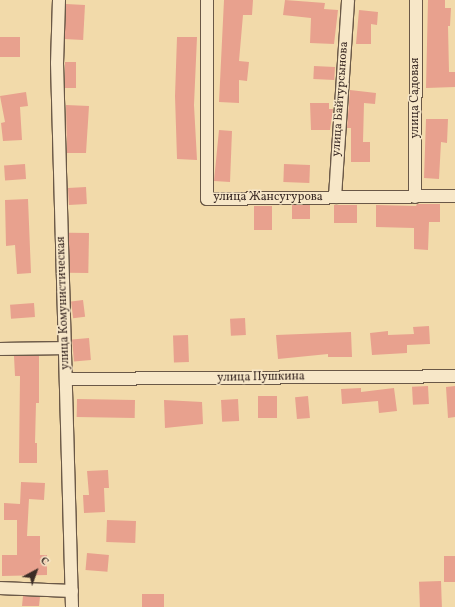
<!DOCTYPE html>
<meta charset="utf-8">
<style>
body{margin:0}
#map{position:relative;width:455px;height:607px;overflow:hidden;background:#f2daaa;font-family:Vollkorn,serif}
div>[style]{position:absolute}
.building>*{inset:0;background:#e8a18e;transform-origin:0 0}
.roads{filter:drop-shadow(1px 0 #6a5847) drop-shadow(-1px 0 #6a5847) drop-shadow(0 1px #6a5847) drop-shadow(0 -1px #6a5847)}
.minor>*{height:12px;margin:-6px;padding:0 6px;transform-origin:6px;border-radius:6px;background:#f7e7c8}
span{translate:-50% -50%;white-space:nowrap;text-align:center;line-height:1.15;-webkit-text-stroke:3px #f7e7c8;paint-order:stroke}
.street-label{font-size:12px;color:#3c2c26}
.north{position:absolute;left:16px;top:551px;width:40px;height:40px;-webkit-text-stroke:3px #f7e7c8;paint-order:stroke;rotate:41deg;font-size:11px;font-weight:700;line-height:16px;text-align:center;color:#3c2c26}
.north::after{content:'';display:block;margin:auto;width:14px;height:18px;background:#3c2c26;clip-path:polygon(50% 0,100% 100%,50% 72%,0 100%)}
</style>
<div id="map">
<div class="building">
<i style="clip-path:polygon(224px 0,253px 0,252px 15px,243px 15px,239px 61px,249px 62px,247px 81px,239px 80px,239px 103px,219px 102px)"></i>
<i style="clip-path:polygon(285px 0,325px 3px,324px 9px,338px 10px,334px 44px,310px 43px,311px 18px,283px 15px)"></i>
<i style="clip-path:polygon(428px 0,445px 0,445px 8px,451px 8px,450px 26px,448px 26px,449px 72px,455px 72px,455px 87px,426px 88px)"></i>
<i style="left:66px;top:4px;width:19px;height:35px;rotate:3deg"></i>
<i style="clip-path:polygon(359px 10px,378px 12px,377px 25px,371px 24px,371px 44px,356px 44px)"></i>
<i style="left:0;top:37px;width:20px;height:20px"></i>
<i style="clip-path:polygon(177px 37px,197px 37px,194px 105px,197px 160px,177px 159px,175px 96px)"></i>
<i style="left:65px;top:62px;width:11px;height:26px"></i>
<i style="left:314px;top:66px;width:21px;height:13px;rotate:3deg"></i>
<i style="clip-path:polygon(350px 90px,376px 93px,375px 104px,364px 103px,363px 142px,370px 142px,370px 162px,351px 162px,351px 128px,347px 128px)"></i>
<i style="clip-path:polygon(26px 92px,28px 106px,20px 107px,22px 140px,3px 141px,1px 123px,5px 122px,0 96px)"></i>
<i style="clip-path:polygon(310px 103px,329px 103px,329px 109px,333px 109px,330px 130px,311px 130px)"></i>
<i style="clip-path:polygon(66px 105px,89px 106px,86px 153px,67px 153px)"></i>
<i style="clip-path:polygon(426px 119px,448px 119px,447px 143px,441px 142px,439px 179px,424px 178px)"></i>
<i style="clip-path:polygon(219px 130px,232px 131px,230px 182px,214px 181px)"></i>
<i style="left:25px;top:164px;width:15px;height:21px;rotate:86deg"></i>
<i style="left:284px;top:164px;width:26px;height:18px;rotate:2deg"></i>
<i style="left:86px;top:187px;width:17px;height:18px;rotate:87deg"></i>
<i style="clip-path:polygon(28px 199px,31px 273px,17px 274px,15px 245px,6px 246px,5px 200px)"></i>
<i style="clip-path:polygon(417px 204px,440px 204px,440px 222px,429px 222px,428px 250px,414px 249px,414px 228px,376px 227px,376px 205px,416px 206px)"></i>
<i style="left:292px;top:205px;width:18px;height:14px"></i>
<i style="left:334px;top:205px;width:23px;height:18px"></i>
<i style="left:254px;top:206px;width:18px;height:24px"></i>
<i style="left:89px;top:233px;width:40px;height:20px;rotate:91deg"></i>
<i style="left:83px;top:300px;width:17px;height:12px;rotate:83deg"></i>
<i style="left:34px;top:303px;width:14px;height:24px;rotate:86deg"></i>
<i style="left:245px;top:318px;width:17px;height:15px;rotate:87deg"></i>
<i style="clip-path:polygon(429px 326px,430px 344px,407px 345px,407px 353px,372px 355px,370px 333px,388px 331px,388px 335px,414px 334px,413px 327px)"></i>
<i style="clip-path:polygon(351px 332px,352px 357px,328px 357px,328px 354px,278px 359px,276px 335px)"></i>
<i style="left:188px;top:335px;width:27px;height:15px;rotate:88deg"></i>
<i style="left:89px;top:338px;width:22px;height:17px;rotate:85deg"></i>
<i style="clip-path:polygon(14px 356px,39px 356px,39px 403px,36px 403px,35px 443px,37px 443px,37px 463px,19px 463px,20px 376px,15px 376px)"></i>
<i style="left:428px;top:386px;width:18px;height:16px;rotate:87deg"></i>
<i style="clip-path:polygon(455px 386px,455px 417px,448px 418px,446px 387px)"></i>
<i style="clip-path:polygon(361px 388px,361px 392px,394px 388px,397px 411px,379px 413px,378px 401px,342px 404px,341px 389px)"></i>
<i style="left:258px;top:396px;width:19px;height:22px"></i>
<i style="left:308px;top:396px;width:22px;height:13px;rotate:85deg"></i>
<i style="left:77px;top:399px;width:58px;height:18px;rotate:1deg"></i>
<i style="left:238px;top:399px;width:22px;height:17px;rotate:87deg"></i>
<i style="clip-path:polygon(164px 400px,202px 402px,203px 424px,165px 428px)"></i>
<i style="clip-path:polygon(108px 470px,109px 488px,104px 488px,105px 512px,84px 513px,83px 495px,89px 495px,87px 471px)"></i>
<i style="clip-path:polygon(21px 482px,45px 483px,44px 500px,29px 499px,27px 536px,40px 536px,40px 555px,47px 555px,47px 575px,2px 576px,2px 555px,17px 555px,17px 520px,4px 520px,4px 503px,20px 504px)"></i>
<i style="left:107px;top:520px;width:29px;height:22px;rotate:2deg"></i>
<i style="left:87px;top:553px;width:22px;height:17px;rotate:5deg"></i>
<i style="left:444px;top:556px;width:11px;height:26px"></i>
<i style="left:441px;top:581px;width:26px;height:22px;rotate:88deg"></i>
<i style="left:142px;top:594px;width:22px;height:13px"></i>
<i style="clip-path:polygon(23px 596px,40px 597px,39px 606px,22px 606px)"></i>
</div>
<div class="roads">
<div class="minor">
<i style="left:59px;top:0;width:63px;rotate:91.8deg"></i>
<i style="left:57px;top:63px;width:544px;rotate:88.42deg"></i>
<i style="left:207px;top:0;width:199px;rotate:90deg"></i>
<i style="left:207px;top:199px;width:248px;rotate:-0.7deg"></i>
<i style="left:335px;top:197px;width:197px;rotate:-86.2deg"></i>
<i style="left:415px;top:197px;width:197px;rotate:-89.7deg"></i>
<i style="left:0;top:349px;width:65px;rotate:-0.9deg"></i>
<i style="left:66px;top:379px;width:389px;rotate:-0.4deg"></i>
<i style="left:0;top:588px;width:72px;rotate:2.4deg"></i>
</div>
</div>
<div class="street-label">
<span style="left:416px;top:98px;rotate:-90deg">улица Садовая</span>
<span style="left:341px;top:99px;rotate:-86deg">улица Байтурсынова</span>
<span style="left:268px;top:198px">улица Жансугурова</span>
<span style="left:64px;top:303px;rotate:-92deg">улица Комунистическая</span>
<span style="left:261px;top:378px;rotate:-1deg">улица Пушкина</span>
</div>
<div class="north">С</div>
</div>
